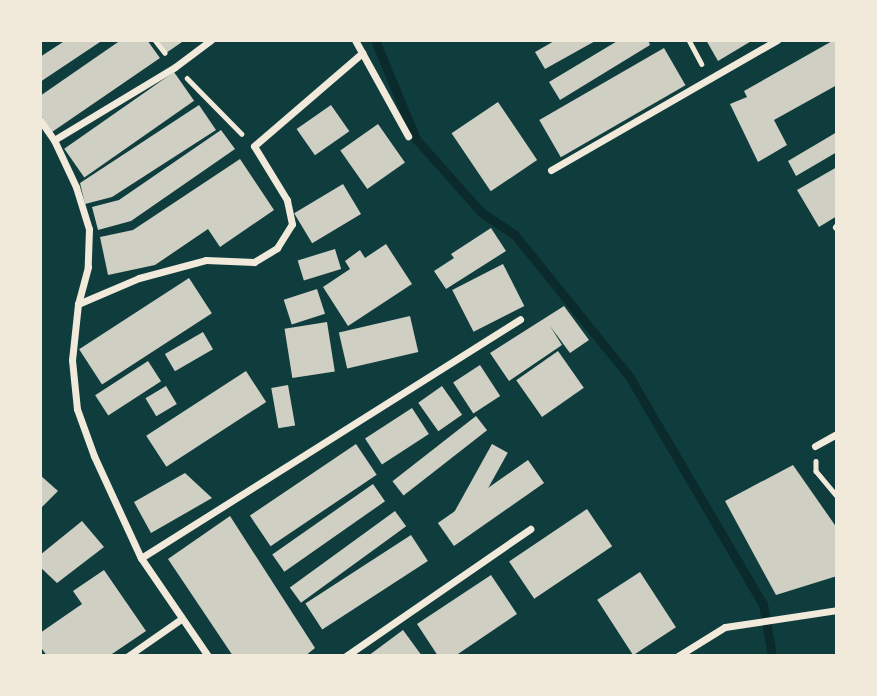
<!DOCTYPE html>
<style>
body{margin:0}
#map{position:relative;width:877px;height:696px;overflow:hidden;background:#0f3d3e;font-family:Literata,serif}
div>[style]{position:absolute}
.stream>*{height:9px;margin:-4.5px;padding:0 4.5px;transform-origin:4.5px;border-radius:4.5px;background:#0a2a2b}
.building>*{inset:0;background:#cfcfc3;transform-origin:0 0}
.path>*{height:4.5px;margin:-2.25px;padding:0 2.25px;transform-origin:2.25px;border-radius:2.25px;background:#f1e9da}
.minor>*{height:7px;margin:-3.5px;padding:0 3.5px;transform-origin:3.5px;border-radius:3.5px;background:#f1e9da}
span{translate:-50% -50%;white-space:nowrap;text-align:center;line-height:1.15;-webkit-text-stroke:7px #f1e9da;paint-order:stroke}
.frame{position:absolute;inset:0;border:42px solid #f1e9da;pointer-events:none}
</style>
<div id="map">
<div class="stream">
<i style="left:375px;top:40px;width:107px;rotate:67.5deg"></i>
<i style="left:416px;top:139px;width:98px;rotate:48.3deg"></i>
<i style="left:481px;top:212px;width:40px;rotate:34deg"></i>
<i style="left:514px;top:234px;width:183px;rotate:51deg"></i>
<i style="left:629px;top:376px;width:264px;rotate:59.6deg"></i>
<i style="left:763px;top:604px;width:53px;rotate:80.2deg"></i>
</div>
<div class="building">
<i style="clip-path:polygon(66px 40px,103px 40px,40px 82px,40px 57px)"></i>
<i style="clip-path:polygon(121px 40px,147px 40px,160px 58px,52px 132px,40px 114px,40px 96px)"></i>
<i style="clip-path:polygon(158px 40px,185px 40px,166px 53px)"></i>
<i style="clip-path:polygon(556px 40px,597px 40px,545px 69px,535px 52px)"></i>
<i style="clip-path:polygon(619px 40px,648px 40px,650px 45px,560px 100px,549px 82px)"></i>
<i style="clip-path:polygon(706px 40px,753px 40px,718px 61px)"></i>
<i style="clip-path:polygon(834px 40px,837px 40px,837px 85px,774px 120px,787px 145px,758px 162px,730px 104px,747px 97px,744px 91px)"></i>
<i style="left:664px;top:48px;width:43px;height:144px;rotate:60deg"></i>
<i style="left:174px;top:72px;width:35px;height:134px;rotate:55deg"></i>
<i style="left:498px;top:102px;width:70px;height:56px;rotate:56deg"></i>
<i style="clip-path:polygon(199px 105px,216px 130px,112px 197px,85px 204px,80px 183px)"></i>
<i style="left:331px;top:105px;width:32px;height:42px;rotate:55deg"></i>
<i style="left:378px;top:124px;width:47px;height:46px;rotate:55deg"></i>
<i style="clip-path:polygon(221px 130px,235px 149px,131px 221px,98px 230px,92px 207px,119px 200px)"></i>
<i style="clip-path:polygon(837px 132px,837px 152px,796px 176px,788px 161px)"></i>
<i style="clip-path:polygon(240px 159px,274px 210px,220px 247px,208px 229px,155px 265px,108px 275px,100px 237px,133px 230px)"></i>
<i style="clip-path:polygon(837px 167px,837px 216px,819px 227px,797px 190px)"></i>
<i style="left:343px;top:184px;width:35px;height:57px;rotate:59deg"></i>
<i style="clip-path:polygon(491px 228px,506px 251px,446px 289px,434px 271px,454px 258px,451px 254px)"></i>
<i style="clip-path:polygon(386px 244px,412px 284px,348px 326px,323px 287px,350px 269px,345px 261px,360px 250px,365px 258px)"></i>
<i style="left:335px;top:249px;width:21px;height:39px;rotate:73deg"></i>
<i style="left:503px;top:264px;width:47px;height:57px;rotate:63deg"></i>
<i style="left:189px;top:278px;width:42px;height:131px;rotate:57deg"></i>
<i style="left:317px;top:289px;width:26px;height:35px;rotate:72deg"></i>
<i style="clip-path:polygon(564px 306px,589px 340px,570px 353px,550px 326px,562px 345px,509px 381px,490px 353px)"></i>
<i style="left:410px;top:316px;width:37px;height:73px;rotate:77deg"></i>
<i style="left:327px;top:322px;width:50px;height:43px;rotate:81deg"></i>
<i style="left:203px;top:332px;width:20px;height:44px;rotate:60deg"></i>
<i style="left:558px;top:351px;width:45px;height:51px;rotate:55deg"></i>
<i style="left:148px;top:361px;width:24px;height:63px;rotate:57deg"></i>
<i style="left:480px;top:365px;width:37px;height:32px;rotate:57deg"></i>
<i style="left:246px;top:371px;width:37px;height:119px;rotate:57deg"></i>
<i style="left:288px;top:385px;width:41px;height:17px;rotate:80deg"></i>
<i style="left:166px;top:386px;width:21px;height:24px;rotate:59deg"></i>
<i style="left:442px;top:386px;width:35px;height:29px;rotate:55deg"></i>
<i style="left:412px;top:408px;width:31px;height:56px;rotate:57deg"></i>
<i style="left:476px;top:416px;width:18px;height:106px;rotate:52deg"></i>
<i style="left:356px;top:444px;width:37px;height:128px;rotate:56deg"></i>
<i style="left:492px;top:444px;width:18px;height:97px;rotate:29deg"></i>
<i style="left:528px;top:460px;width:28px;height:110px;rotate:55deg"></i>
<i style="clip-path:polygon(793px 465px,837px 528px,837px 576px,776px 595px,725px 501px)"></i>
<i style="clip-path:polygon(185px 473px,212px 498px,151px 533px,134px 502px)"></i>
<i style="clip-path:polygon(40px 475px,58px 491px,40px 509px)"></i>
<i style="left:373px;top:484px;width:21px;height:123px;rotate:55deg"></i>
<i style="left:587px;top:509px;width:45px;height:94px;rotate:56deg"></i>
<i style="left:395px;top:511px;width:19px;height:130px;rotate:54deg"></i>
<i style="clip-path:polygon(230px 516px,315px 648px,305px 656px,233px 656px,168px 559px)"></i>
<i style="clip-path:polygon(82px 521px,104px 547px,57px 583px,40px 567px,40px 555px)"></i>
<i style="left:411px;top:535px;width:31px;height:126px;rotate:57deg"></i>
<i style="clip-path:polygon(104px 570px,146px 631px,109px 656px,47px 656px,40px 646px,40px 633px,82px 604px,73px 591px)"></i>
<i style="left:640px;top:572px;width:66px;height:51px;rotate:57deg"></i>
<i style="clip-path:polygon(491px 575px,517px 614px,455px 656px,438px 656px,417px 624px)"></i>
<i style="clip-path:polygon(403px 630px,422px 656px,368px 656px)"></i>
</div>
<div class="path">
<i style="left:155px;top:40px;width:16px;rotate:52deg"></i>
<i style="left:689px;top:40px;width:27px;rotate:62deg"></i>
<i style="left:187px;top:78px;width:78px;rotate:45.5deg"></i>
<i style="left:816px;top:461px;width:10px;rotate:90deg"></i>
<i style="left:816px;top:471px;width:33px;rotate:50deg"></i>
</div>
<div class="minor">
<i style="left:355px;top:40px;width:110px;rotate:61.1deg"></i>
<i style="left:40px;top:120px;width:24px;rotate:55deg"></i>
<i style="left:54px;top:140px;width:52px;rotate:64.9deg"></i>
<i style="left:76px;top:187px;width:44px;rotate:72.8deg"></i>
<i style="left:89px;top:229px;width:38px;rotate:92deg"></i>
<i style="left:88px;top:267px;width:38px;rotate:105deg"></i>
<i style="left:78px;top:304px;width:56px;rotate:96.1deg"></i>
<i style="left:72px;top:360px;width:49px;rotate:84.2deg"></i>
<i style="left:77px;top:409px;width:50px;rotate:70.1deg"></i>
<i style="left:94px;top:456px;width:112px;rotate:65.3deg"></i>
<i style="left:141px;top:558px;width:119px;rotate:55.6deg"></i>
<i style="left:54px;top:140px;width:141px;rotate:-31.1deg"></i>
<i style="left:175px;top:67px;width:45px;rotate:-36.9deg"></i>
<i style="left:551px;top:170px;width:261px;rotate:-29.9deg"></i>
<i style="left:836px;top:227px;width:1px;rotate:-45deg"></i>
<i style="left:78px;top:304px;width:66px;rotate:-23.1deg"></i>
<i style="left:139px;top:278px;width:69px;rotate:-15deg"></i>
<i style="left:206px;top:260px;width:48px;rotate:2.4deg"></i>
<i style="left:254px;top:262px;width:27px;rotate:-31deg"></i>
<i style="left:277px;top:248px;width:28px;rotate:-58deg"></i>
<i style="left:292px;top:224px;width:25px;rotate:-102deg"></i>
<i style="left:287px;top:200px;width:63px;rotate:-121.4deg"></i>
<i style="left:254px;top:146px;width:143px;rotate:-40.7deg"></i>
<i style="left:815px;top:446px;width:25px;rotate:-29deg"></i>
<i style="left:141px;top:558px;width:448px;rotate:-32.2deg"></i>
<i style="left:128px;top:656px;width:65px;rotate:-34.9deg"></i>
<i style="left:346px;top:656px;width:224px;rotate:-34.6deg"></i>
<i style="left:678px;top:656px;width:55px;rotate:-31.7deg"></i>
<i style="left:725px;top:627px;width:113px;rotate:-8.6deg"></i>
</div>
<div class="frame"></div>
</div>
